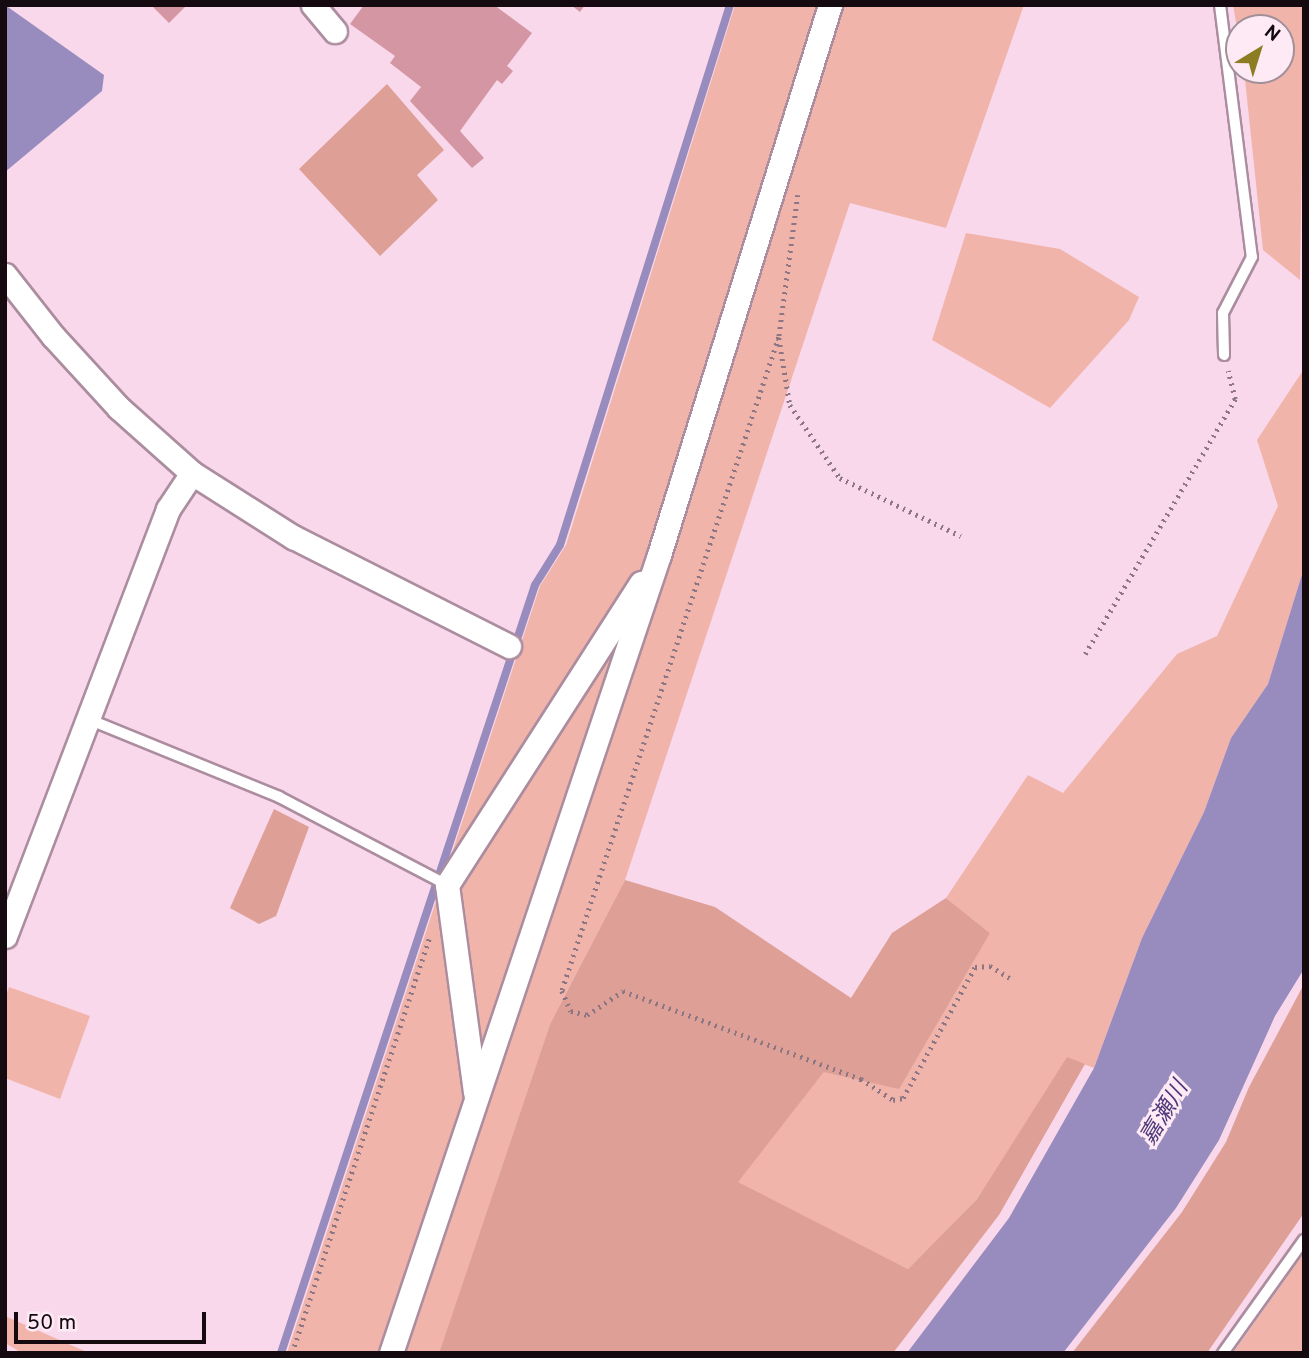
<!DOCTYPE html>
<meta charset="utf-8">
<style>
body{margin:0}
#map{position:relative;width:1309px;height:1358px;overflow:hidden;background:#f9d8eb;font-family:Overpass,"Noto Sans JP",sans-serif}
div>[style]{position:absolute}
.green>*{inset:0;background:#f1b4ab}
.forest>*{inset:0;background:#de9f96}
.water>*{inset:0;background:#988bbe}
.stream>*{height:8px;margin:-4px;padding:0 4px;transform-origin:4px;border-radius:4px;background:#988bbe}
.building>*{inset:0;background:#d496a3}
.path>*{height:4.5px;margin-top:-2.25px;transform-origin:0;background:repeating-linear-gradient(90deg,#8c7683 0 2px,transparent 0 7px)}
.roads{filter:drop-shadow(2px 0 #ab8d9f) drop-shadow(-2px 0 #ab8d9f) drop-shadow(0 2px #ab8d9f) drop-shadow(0 -2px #ab8d9f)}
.service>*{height:10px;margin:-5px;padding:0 5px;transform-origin:5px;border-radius:5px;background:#fff}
.minor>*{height:23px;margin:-11.5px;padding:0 11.5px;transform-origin:11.5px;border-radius:11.5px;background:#fff}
span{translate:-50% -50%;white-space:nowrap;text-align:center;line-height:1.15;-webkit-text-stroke:6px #feeaf5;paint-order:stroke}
.water-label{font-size:23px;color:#4d3a7a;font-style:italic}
.frame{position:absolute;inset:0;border:7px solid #140a10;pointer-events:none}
.north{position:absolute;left:1225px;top:14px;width:70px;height:70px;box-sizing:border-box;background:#feeaf5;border:2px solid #a09099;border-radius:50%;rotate:38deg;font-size:19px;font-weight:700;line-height:28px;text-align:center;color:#140a10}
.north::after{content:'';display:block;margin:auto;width:24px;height:32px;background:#8c7c22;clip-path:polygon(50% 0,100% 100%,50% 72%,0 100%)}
.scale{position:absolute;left:14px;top:1312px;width:192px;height:32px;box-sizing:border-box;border:4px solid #140a10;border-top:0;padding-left:9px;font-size:21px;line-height:24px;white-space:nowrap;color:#140a10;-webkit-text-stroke:5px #feeaf5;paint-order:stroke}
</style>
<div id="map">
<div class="green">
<i style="clip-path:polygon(735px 5px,1024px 5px,946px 228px,850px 203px,625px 880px,550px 1024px,439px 1353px,287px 1353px,540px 586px,566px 545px)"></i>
<i style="clip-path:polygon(1233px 5px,1304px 5px,1300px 280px,1263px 250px,1244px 70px,1281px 70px,1281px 28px,1239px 28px,1239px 39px)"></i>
<i style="clip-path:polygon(966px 233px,1060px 249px,1139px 297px,1129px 320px,1050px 408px,932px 340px)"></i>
<i style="clip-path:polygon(1304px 369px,1304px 568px,1268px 684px,1231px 738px,1204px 812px,1142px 938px,1094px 1068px,1067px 1058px,977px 1199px,908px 1269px,737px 1182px,824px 1072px,990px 933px,946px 898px,1028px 775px,1063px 793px,1177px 654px,1217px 636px,1278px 506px,1257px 440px)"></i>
<i style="clip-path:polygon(9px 987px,90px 1016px,60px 1099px,5px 1078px,5px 998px)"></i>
<i style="clip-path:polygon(1304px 1253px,1304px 1353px,1233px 1353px)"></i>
<i style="clip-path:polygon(5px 1316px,89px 1353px,22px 1353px,5px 1343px)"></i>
</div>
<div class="forest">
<i style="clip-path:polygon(387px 84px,444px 150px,417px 175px,438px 200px,380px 256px,299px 169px)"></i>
<i style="clip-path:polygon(274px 809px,309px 827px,276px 916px,259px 924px,230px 908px)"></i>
<i style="clip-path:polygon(625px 880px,715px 907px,851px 998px,892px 933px,946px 898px,990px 933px,899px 1089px,824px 1072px,738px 1182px,908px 1269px,977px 1199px,1067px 1057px,1085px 1064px,999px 1215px,893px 1353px,439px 1353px,550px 1024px)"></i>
<i style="clip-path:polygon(1304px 984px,1304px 1213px,1207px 1353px,1072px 1353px,1182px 1212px,1226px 1142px,1249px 1087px)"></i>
</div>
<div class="water">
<i style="clip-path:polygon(5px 5px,104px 75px,102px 91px,5px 172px)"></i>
<i style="clip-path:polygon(1304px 568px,1304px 969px,1275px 1016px,1219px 1140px,1176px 1208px,1063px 1353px,907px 1353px,1009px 1218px,1094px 1068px,1142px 938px,1204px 812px,1231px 738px,1268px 684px)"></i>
</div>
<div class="stream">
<i style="left:281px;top:1353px;width:809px;rotate:-71.7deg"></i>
<i style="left:535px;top:585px;width:47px;rotate:-58deg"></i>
<i style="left:560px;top:545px;width:566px;rotate:-72.53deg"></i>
</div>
<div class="building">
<i style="clip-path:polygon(151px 5px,187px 5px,169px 23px)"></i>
<i style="clip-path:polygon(364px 5px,494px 5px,532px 33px,507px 66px,513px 71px,502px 84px,497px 80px,460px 131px,484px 158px,472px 168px,410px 101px,421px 87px,390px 63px,395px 56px,350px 24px)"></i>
<i style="clip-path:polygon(571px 5px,585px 5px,580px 12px)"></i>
</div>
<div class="path">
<i style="left:798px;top:195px;width:143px;rotate:97.6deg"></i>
<i style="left:779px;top:337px;width:689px;rotate:108.36deg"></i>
<i style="left:562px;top:991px;width:22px;rotate:66deg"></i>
<i style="left:571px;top:1011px;width:16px;rotate:14deg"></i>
<i style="left:587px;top:1015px;width:43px;rotate:-33.7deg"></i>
<i style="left:623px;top:991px;width:254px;rotate:20.3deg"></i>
<i style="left:861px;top:1079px;width:38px;rotate:33deg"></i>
<i style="left:893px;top:1100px;width:10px;rotate:-11deg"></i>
<i style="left:903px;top:1098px;width:149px;rotate:-61.2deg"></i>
<i style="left:975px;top:967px;width:15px;rotate:-4deg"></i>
<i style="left:990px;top:966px;width:23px;rotate:31deg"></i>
<i style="left:779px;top:338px;width:68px;rotate:80.7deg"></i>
<i style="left:790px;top:405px;width:88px;rotate:55.6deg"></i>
<i style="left:840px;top:478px;width:134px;rotate:25.6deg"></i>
<i style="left:1085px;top:654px;width:296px;rotate:-59.5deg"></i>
<i style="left:1235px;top:399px;width:29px;rotate:-104deg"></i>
<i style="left:292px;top:1353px;width:436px;rotate:-71.7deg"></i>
</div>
<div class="roads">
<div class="service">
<i style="left:1220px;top:5px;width:254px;rotate:82.8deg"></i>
<i style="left:1252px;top:257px;width:63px;rotate:117.4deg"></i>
<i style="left:1223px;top:313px;width:42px;rotate:88.6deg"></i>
<i style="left:88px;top:719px;width:206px;rotate:22.2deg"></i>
<i style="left:279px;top:797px;width:190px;rotate:27.6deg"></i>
<i style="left:1223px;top:1353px;width:139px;rotate:-54.4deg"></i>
</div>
<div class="minor">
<i style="left:313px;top:5px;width:34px;rotate:50deg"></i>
<i style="left:5px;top:275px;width:78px;rotate:51.8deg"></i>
<i style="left:53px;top:336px;width:98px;rotate:47.5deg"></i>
<i style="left:119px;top:408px;width:98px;rotate:41.7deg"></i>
<i style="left:192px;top:473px;width:120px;rotate:32.4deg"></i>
<i style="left:293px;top:537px;width:242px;rotate:26.8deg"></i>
<i style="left:5px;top:936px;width:457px;rotate:-69.1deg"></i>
<i style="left:168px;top:509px;width:43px;rotate:-56.3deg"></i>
<i style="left:475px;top:1092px;width:209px;rotate:-97.7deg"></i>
<i style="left:447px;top:885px;width:359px;rotate:-57.3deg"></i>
<i style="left:391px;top:1353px;width:842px;rotate:-71.44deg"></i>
<i style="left:659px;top:555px;width:576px;rotate:-72.73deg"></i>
</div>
</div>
<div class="water-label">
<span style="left:1166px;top:1114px;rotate:-59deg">嘉瀬川</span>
</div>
<div class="frame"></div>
<div class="north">N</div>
<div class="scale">50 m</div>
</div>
